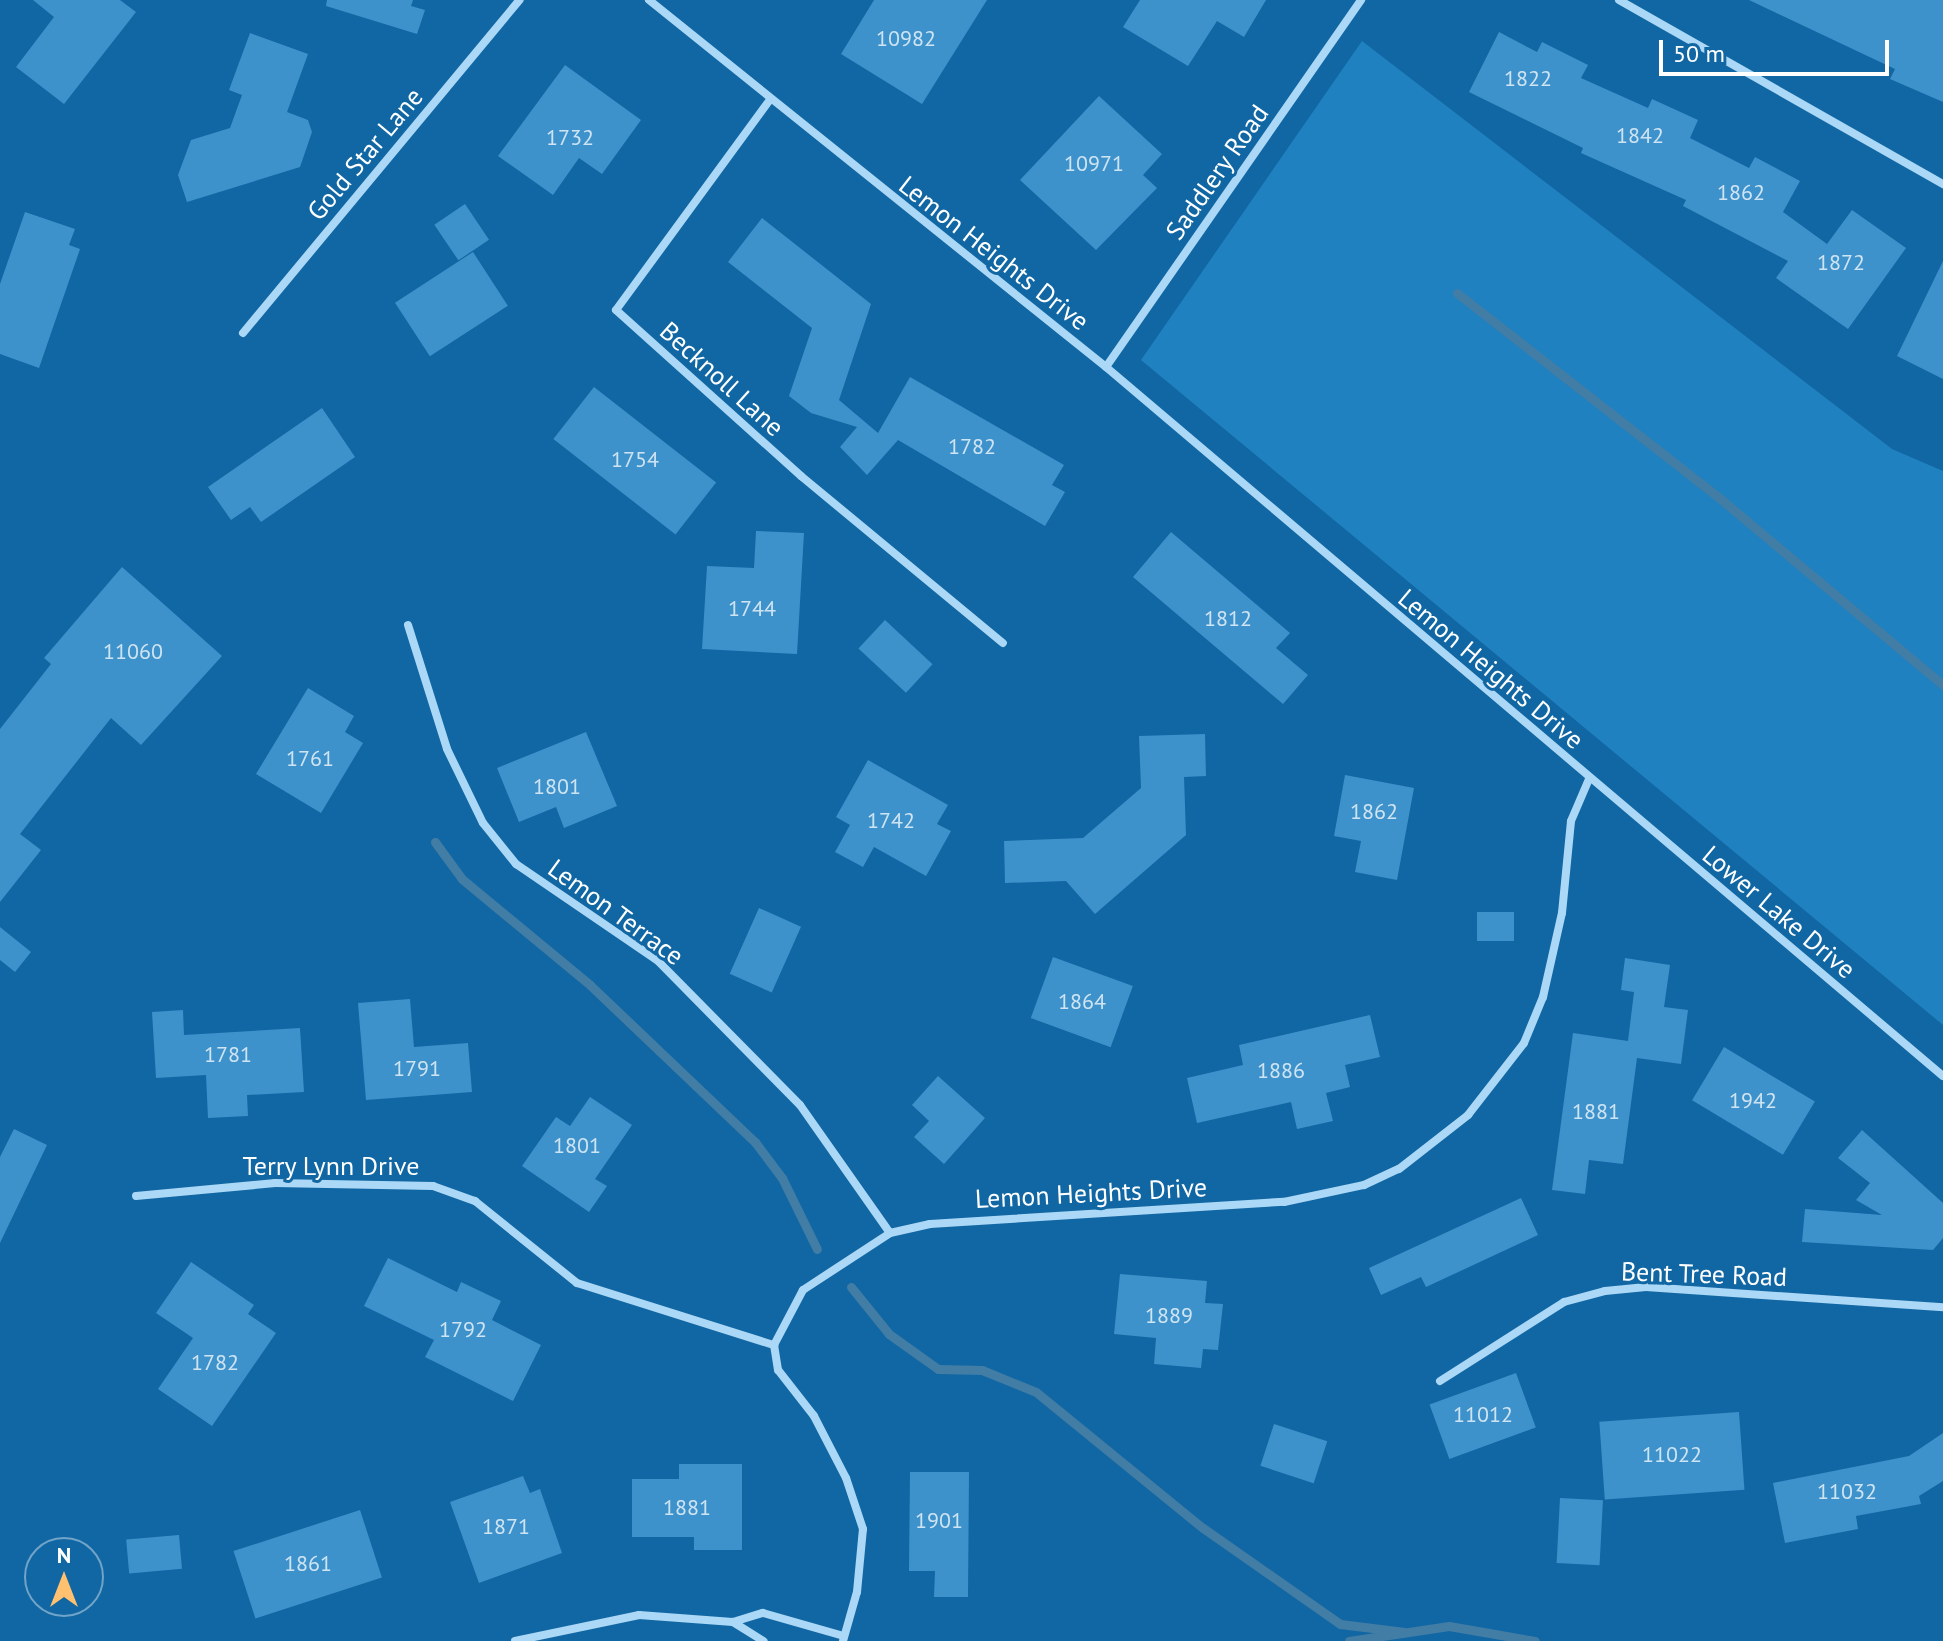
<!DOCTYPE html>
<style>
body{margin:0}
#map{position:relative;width:1943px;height:1641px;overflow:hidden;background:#1167a3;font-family:"PT Sans",sans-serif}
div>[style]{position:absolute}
.green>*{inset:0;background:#2081c0}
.stream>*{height:9px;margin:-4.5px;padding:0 4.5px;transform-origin:4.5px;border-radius:4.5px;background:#427da6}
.building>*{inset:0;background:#3e92cb;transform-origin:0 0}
.minor>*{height:8px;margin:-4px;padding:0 4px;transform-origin:4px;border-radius:4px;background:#abd8f6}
span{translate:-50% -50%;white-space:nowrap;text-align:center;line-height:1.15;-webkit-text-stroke:6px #1167a3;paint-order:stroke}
.number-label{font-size:22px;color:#cfe4f2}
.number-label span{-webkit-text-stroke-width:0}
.street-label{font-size:26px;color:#fff}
.north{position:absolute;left:24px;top:1537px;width:80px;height:80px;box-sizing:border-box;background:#1167a3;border:2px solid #70a4c8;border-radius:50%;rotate:0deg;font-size:22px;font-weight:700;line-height:32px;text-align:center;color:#fff}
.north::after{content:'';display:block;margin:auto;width:28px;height:36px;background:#ffc06f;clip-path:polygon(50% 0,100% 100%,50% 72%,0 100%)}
.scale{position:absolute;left:1659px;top:40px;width:230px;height:36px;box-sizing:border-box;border:4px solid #fff;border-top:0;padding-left:10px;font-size:24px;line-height:28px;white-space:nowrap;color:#fff;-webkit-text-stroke:6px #1167a3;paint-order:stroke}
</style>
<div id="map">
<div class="green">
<i style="clip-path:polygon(1362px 41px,1892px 449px,1943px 471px,1943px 1025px,1141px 360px)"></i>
</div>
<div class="stream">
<i style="left:1457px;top:293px;width:330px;rotate:38deg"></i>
<i style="left:1717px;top:496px;width:295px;rotate:39.9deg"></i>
<i style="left:435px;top:842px;width:46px;rotate:53.9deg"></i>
<i style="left:462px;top:879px;width:166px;rotate:39.6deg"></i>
<i style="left:590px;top:985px;width:228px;rotate:43.6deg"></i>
<i style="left:755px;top:1142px;width:45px;rotate:53.1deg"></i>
<i style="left:782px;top:1178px;width:79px;rotate:63.8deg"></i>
<i style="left:851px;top:1287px;width:60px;rotate:51deg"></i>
<i style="left:889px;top:1334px;width:60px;rotate:35.5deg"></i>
<i style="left:938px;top:1369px;width:44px;rotate:1.3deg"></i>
<i style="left:982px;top:1370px;width:58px;rotate:22.2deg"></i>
<i style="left:1036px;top:1392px;width:215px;rotate:39.2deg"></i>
<i style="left:1203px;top:1528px;width:167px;rotate:35deg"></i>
<i style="left:1340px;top:1624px;width:65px;rotate:7deg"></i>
<i style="left:1349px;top:1641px;width:101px;rotate:-8.5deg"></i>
<i style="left:1449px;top:1626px;width:87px;rotate:9.9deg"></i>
</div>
<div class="building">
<i style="clip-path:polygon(33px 0,120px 0,136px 12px,64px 104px,16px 67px,54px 17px)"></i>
<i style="clip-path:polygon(327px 0,413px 0,411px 6px,425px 10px,417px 34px,326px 6px)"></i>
<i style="clip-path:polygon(874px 0,987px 0,922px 104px,841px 54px)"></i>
<i style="clip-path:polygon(1140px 0,1266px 0,1244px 37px,1217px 21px,1188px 66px,1123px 27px)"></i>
<i style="clip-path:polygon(1749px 0,1943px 0,1943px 102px,1890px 79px,1895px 69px)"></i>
<i style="clip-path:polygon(1499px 32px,1537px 52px,1542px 42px,1588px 65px,1581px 78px,1648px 108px,1652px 99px,1698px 120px,1690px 138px,1749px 168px,1755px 157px,1800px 181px,1783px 212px,1827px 244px,1852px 210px,1906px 248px,1848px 329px,1776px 278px,1788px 261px,1683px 206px,1686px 200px,1581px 153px,1583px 148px,1469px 92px)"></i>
<i style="clip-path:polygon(250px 33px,308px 54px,287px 112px,308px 120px,312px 132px,300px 167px,187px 202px,178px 175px,191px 140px,230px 128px,242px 95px,229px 90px)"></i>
<i style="clip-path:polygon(565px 65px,641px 120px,602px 174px,579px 158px,553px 195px,498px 156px)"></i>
<i style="clip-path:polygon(1099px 96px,1162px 154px,1143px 175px,1157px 188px,1096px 250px,1020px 180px)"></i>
<i style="left:465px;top:204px;width:43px;height:37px;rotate:56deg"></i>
<i style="clip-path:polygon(25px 212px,75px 229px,69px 245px,80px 249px,39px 368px,0 354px,0 284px)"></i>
<i style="clip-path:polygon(762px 218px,871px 304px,839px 400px,878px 433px,910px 377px,1064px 465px,1052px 485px,1065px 492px,1045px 526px,898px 440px,867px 475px,840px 447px,857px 427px,811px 413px,789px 396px,812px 328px,728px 262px)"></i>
<i style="left:473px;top:252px;width:64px;height:93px;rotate:57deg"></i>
<i style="clip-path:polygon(1943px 261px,1943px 379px,1897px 356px)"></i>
<i style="left:594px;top:387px;width:155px;height:66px;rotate:38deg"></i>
<i style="clip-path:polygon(322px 408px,355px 457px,261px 522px,250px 507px,231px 520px,208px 487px)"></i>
<i style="clip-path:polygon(756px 531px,804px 533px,797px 654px,702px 649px,707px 566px,754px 568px)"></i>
<i style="clip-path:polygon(1171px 532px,1290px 633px,1276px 648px,1308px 675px,1283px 704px,1133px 577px)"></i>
<i style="clip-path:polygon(122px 567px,222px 656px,141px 745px,111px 718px,20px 834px,41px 850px,0 902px,0 729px,51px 664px,44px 658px)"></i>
<i style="left:885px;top:620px;width:65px;height:39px;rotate:43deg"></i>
<i style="clip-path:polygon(308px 688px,354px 716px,345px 732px,363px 743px,321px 813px,256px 774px)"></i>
<i style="clip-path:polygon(586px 732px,617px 806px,564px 828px,556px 807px,519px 822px,497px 768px)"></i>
<i style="clip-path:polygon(1205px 734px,1206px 776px,1184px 777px,1186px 835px,1095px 914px,1066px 881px,1005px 883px,1004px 841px,1083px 838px,1141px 788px,1139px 736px)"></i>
<i style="clip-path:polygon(868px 760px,948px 805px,937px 824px,951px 831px,926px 876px,874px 847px,863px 867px,835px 852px,850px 825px,836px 817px)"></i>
<i style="clip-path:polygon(1345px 775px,1414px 788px,1397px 880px,1355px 872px,1361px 841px,1334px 836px)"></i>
<i style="left:759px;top:908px;width:46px;height:72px;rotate:24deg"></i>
<i style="left:1477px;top:912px;width:37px;height:29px"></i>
<i style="clip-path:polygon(0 927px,31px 952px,15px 972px,0 960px)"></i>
<i style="left:1053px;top:957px;width:85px;height:65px;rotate:20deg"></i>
<i style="clip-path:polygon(1625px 958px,1670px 965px,1664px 1007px,1688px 1010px,1681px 1064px,1637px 1058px,1623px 1164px,1589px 1160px,1585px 1194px,1552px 1190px,1573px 1033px,1628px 1041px,1634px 992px,1621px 990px)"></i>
<i style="clip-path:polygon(410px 999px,414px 1047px,468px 1043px,472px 1092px,366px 1100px,358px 1003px)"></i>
<i style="clip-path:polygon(183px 1010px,184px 1035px,300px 1028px,304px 1092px,247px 1095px,248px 1116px,208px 1118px,206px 1075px,156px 1078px,152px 1012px)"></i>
<i style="clip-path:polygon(1370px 1015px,1380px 1057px,1345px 1065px,1350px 1087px,1326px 1093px,1333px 1121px,1297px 1129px,1291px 1102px,1197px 1123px,1187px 1078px,1243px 1065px,1239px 1045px)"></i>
<i style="left:1724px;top:1047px;width:106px;height:62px;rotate:31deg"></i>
<i style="clip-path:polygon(938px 1076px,985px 1118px,944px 1164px,914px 1137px,929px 1121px,912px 1105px)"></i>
<i style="clip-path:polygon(590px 1097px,632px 1125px,595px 1179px,607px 1186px,589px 1212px,522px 1166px,556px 1117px,570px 1126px)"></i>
<i style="clip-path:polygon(14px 1129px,47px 1145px,0 1243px,0 1157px)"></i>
<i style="clip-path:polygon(1862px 1130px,1943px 1203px,1943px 1238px,1933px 1250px,1802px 1242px,1805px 1209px,1882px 1215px,1856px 1200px,1870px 1183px,1838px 1158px)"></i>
<i style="clip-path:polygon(1521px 1198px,1538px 1235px,1426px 1287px,1421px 1277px,1381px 1295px,1369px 1268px)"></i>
<i style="clip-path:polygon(388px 1258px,457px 1292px,461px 1282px,501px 1301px,492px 1320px,541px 1345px,513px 1401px,425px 1357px,434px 1340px,364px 1306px)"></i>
<i style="clip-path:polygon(191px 1262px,254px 1305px,248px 1314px,276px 1333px,212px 1426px,158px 1389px,193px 1338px,156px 1313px)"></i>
<i style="clip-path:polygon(1120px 1274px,1207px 1281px,1205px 1303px,1223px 1304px,1218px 1350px,1203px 1349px,1201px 1368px,1154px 1364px,1156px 1338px,1114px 1334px)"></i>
<i style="left:1516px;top:1373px;width:58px;height:92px;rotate:70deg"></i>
<i style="left:1739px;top:1412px;width:78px;height:140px;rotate:86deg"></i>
<i style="left:1274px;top:1424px;width:56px;height:44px;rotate:18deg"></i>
<i style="clip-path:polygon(1943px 1433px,1943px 1481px,1919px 1496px,1921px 1504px,1856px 1516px,1858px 1529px,1785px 1543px,1773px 1483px,1909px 1456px)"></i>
<i style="clip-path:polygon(679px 1464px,742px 1464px,742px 1550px,694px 1550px,694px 1537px,632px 1537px,632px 1479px,679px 1479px)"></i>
<i style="clip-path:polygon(910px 1472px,969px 1472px,968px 1597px,934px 1597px,935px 1571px,909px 1571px)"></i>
<i style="clip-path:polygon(523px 1476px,530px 1493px,540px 1489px,562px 1553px,479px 1583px,450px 1502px)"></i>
<i style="left:1560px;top:1498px;width:43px;height:65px;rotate:3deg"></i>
<i style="left:360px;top:1510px;width:71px;height:133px;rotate:72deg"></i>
<i style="left:179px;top:1535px;width:34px;height:53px;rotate:85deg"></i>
</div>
<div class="minor">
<i style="left:649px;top:0;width:586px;rotate:38.77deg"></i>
<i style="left:1106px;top:367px;width:1097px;rotate:40.27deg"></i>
<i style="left:1619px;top:0;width:373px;rotate:29.6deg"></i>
<i style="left:769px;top:101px;width:259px;rotate:126.2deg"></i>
<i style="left:616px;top:310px;width:249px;rotate:41.9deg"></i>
<i style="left:801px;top:476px;width:262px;rotate:39.6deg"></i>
<i style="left:243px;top:333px;width:433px;rotate:-50.3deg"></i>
<i style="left:1106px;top:367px;width:447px;rotate:-55.2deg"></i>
<i style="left:408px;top:625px;width:130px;rotate:72.5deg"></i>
<i style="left:447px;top:749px;width:82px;rotate:64.1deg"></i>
<i style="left:483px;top:823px;width:53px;rotate:51.2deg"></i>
<i style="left:516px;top:864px;width:172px;rotate:34.3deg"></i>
<i style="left:658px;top:961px;width:202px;rotate:45.4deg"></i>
<i style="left:800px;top:1105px;width:156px;rotate:54.9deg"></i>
<i style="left:136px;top:1196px;width:140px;rotate:-5.3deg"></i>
<i style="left:275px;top:1183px;width:158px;rotate:1.1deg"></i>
<i style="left:433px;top:1186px;width:45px;rotate:19.7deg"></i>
<i style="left:475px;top:1201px;width:131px;rotate:38.8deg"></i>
<i style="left:577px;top:1283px;width:207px;rotate:17.5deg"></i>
<i style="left:1440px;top:1381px;width:147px;rotate:-32.5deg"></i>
<i style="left:1564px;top:1302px;width:42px;rotate:-15deg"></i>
<i style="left:1605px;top:1291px;width:41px;rotate:-5.6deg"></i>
<i style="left:1646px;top:1287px;width:298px;rotate:3.9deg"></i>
<i style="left:733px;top:1622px;width:36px;rotate:32deg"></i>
<i style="left:515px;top:1641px;width:127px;rotate:-11.8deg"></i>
<i style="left:639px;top:1615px;width:94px;rotate:4.3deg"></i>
<i style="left:733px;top:1622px;width:31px;rotate:-17deg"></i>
<i style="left:763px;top:1613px;width:84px;rotate:15.9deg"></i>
<i style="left:843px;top:1641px;width:51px;rotate:-74.1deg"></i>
<i style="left:857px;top:1592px;width:63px;rotate:-84.6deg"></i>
<i style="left:863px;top:1529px;width:54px;rotate:-108.4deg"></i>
<i style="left:846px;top:1478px;width:70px;rotate:-117.3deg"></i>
<i style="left:814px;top:1416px;width:58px;rotate:-128deg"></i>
<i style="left:778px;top:1370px;width:25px;rotate:-99deg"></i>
<i style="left:774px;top:1345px;width:62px;rotate:-62.2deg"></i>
<i style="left:803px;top:1290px;width:104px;rotate:-33.2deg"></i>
<i style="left:890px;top:1233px;width:41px;rotate:-12.7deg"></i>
<i style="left:930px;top:1224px;width:355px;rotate:-3.6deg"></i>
<i style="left:1284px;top:1202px;width:82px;rotate:-12deg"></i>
<i style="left:1364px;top:1185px;width:38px;rotate:-25deg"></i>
<i style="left:1399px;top:1169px;width:88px;rotate:-38deg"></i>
<i style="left:1468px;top:1115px;width:91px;rotate:-52.1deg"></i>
<i style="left:1524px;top:1043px;width:50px;rotate:-67.6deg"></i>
<i style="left:1543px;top:997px;width:86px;rotate:-77.3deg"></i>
<i style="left:1562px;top:913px;width:92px;rotate:-84.4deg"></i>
<i style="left:1571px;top:821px;width:46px;rotate:-66.8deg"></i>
</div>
<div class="number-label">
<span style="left:906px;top:39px">10982</span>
<span style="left:1528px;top:79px">1822</span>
<span style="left:1640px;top:136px">1842</span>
<span style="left:570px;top:138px">1732</span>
<span style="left:1094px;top:164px">10971</span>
<span style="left:1741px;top:193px">1862</span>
<span style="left:1841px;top:263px">1872</span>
<span style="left:972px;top:447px">1782</span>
<span style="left:635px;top:460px">1754</span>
<span style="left:752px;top:609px">1744</span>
<span style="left:1228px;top:619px">1812</span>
<span style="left:133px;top:652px">11060</span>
<span style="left:310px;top:759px">1761</span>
<span style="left:557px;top:787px">1801</span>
<span style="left:1374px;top:812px">1862</span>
<span style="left:891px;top:821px">1742</span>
<span style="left:1082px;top:1002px">1864</span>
<span style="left:228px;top:1055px">1781</span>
<span style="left:417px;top:1069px">1791</span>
<span style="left:1281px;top:1071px">1886</span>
<span style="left:1753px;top:1101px">1942</span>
<span style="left:1596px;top:1112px">1881</span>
<span style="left:577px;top:1146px">1801</span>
<span style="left:1169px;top:1316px">1889</span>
<span style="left:463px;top:1330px">1792</span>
<span style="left:215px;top:1363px">1782</span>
<span style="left:1483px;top:1415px">11012</span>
<span style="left:1672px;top:1455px">11022</span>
<span style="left:1847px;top:1492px">11032</span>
<span style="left:687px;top:1508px">1881</span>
<span style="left:939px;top:1521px">1901</span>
<span style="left:506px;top:1527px">1871</span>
<span style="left:308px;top:1564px">1861</span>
</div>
<div class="street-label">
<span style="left:365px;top:154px;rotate:-50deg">Gold Star Lane</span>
<span style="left:1217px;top:172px;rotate:-55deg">Saddlery Road</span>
<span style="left:994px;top:253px;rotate:38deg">Lemon Heights Drive</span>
<span style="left:722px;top:379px;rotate:42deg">Becknoll Lane</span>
<span style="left:1491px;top:669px;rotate:40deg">Lemon Heights Drive</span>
<span style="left:616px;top:912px;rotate:36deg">Lemon Terrace</span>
<span style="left:1779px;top:912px;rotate:40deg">Lower Lake Drive</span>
<span style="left:331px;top:1166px">Terry Lynn Drive</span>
<span style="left:1091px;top:1193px;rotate:-3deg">Lemon Heights Drive</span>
<span style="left:1704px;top:1274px;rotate:2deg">Bent Tree Road</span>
</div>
<div class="north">N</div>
<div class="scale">50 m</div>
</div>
